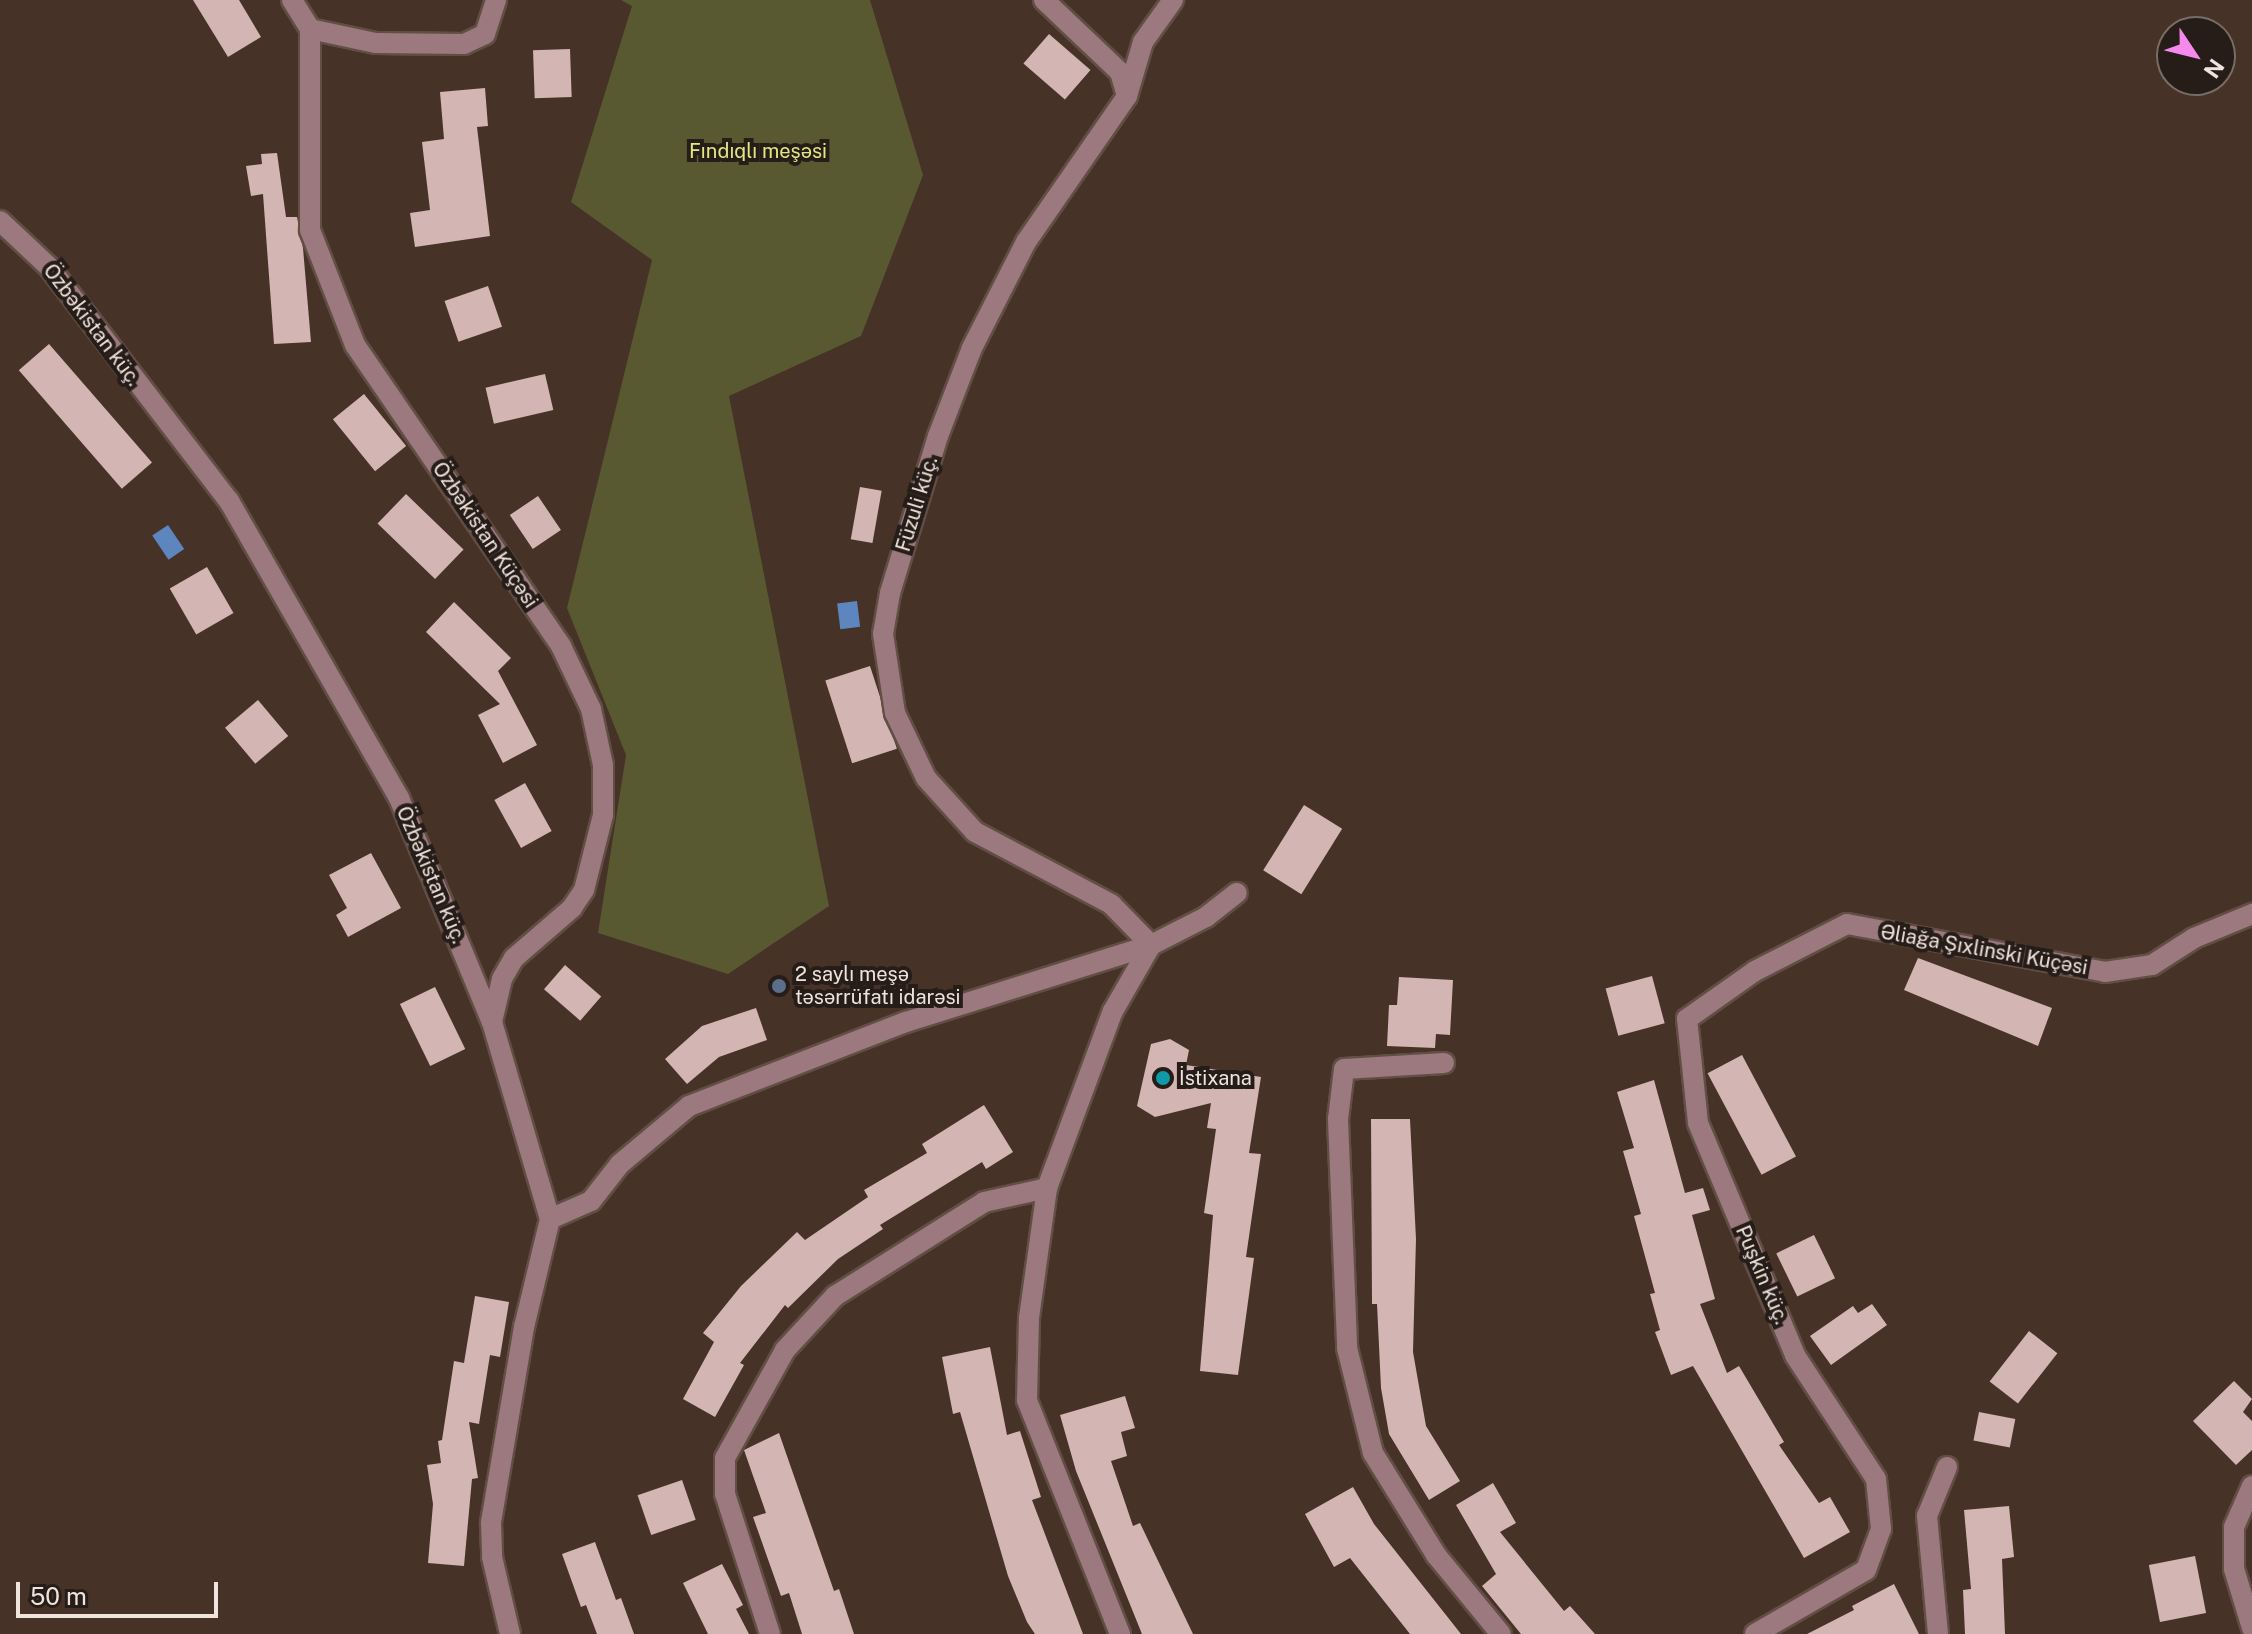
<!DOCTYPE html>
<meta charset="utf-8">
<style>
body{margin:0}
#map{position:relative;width:2252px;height:1634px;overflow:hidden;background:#473228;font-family:"Public Sans",sans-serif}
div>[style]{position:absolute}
.green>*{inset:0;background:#585930}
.water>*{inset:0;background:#5c86bd;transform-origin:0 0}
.building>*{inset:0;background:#d3b5b3;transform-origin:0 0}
.roads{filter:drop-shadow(2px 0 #624e45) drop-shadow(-2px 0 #624e45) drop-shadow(0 2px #624e45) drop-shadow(0 -2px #624e45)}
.minor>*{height:20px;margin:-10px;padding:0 10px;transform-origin:10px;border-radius:10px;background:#9b797e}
.dots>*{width:22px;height:22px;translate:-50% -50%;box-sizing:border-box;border:4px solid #261d18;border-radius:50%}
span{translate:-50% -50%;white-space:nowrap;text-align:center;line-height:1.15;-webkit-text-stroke:8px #261d18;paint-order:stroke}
.park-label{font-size:20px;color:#e2e680}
.street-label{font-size:20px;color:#f0e3dc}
.poi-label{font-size:20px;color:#f0e3dc}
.left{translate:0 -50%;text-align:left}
.north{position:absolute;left:2156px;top:16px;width:80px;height:80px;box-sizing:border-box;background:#261d18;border:2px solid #776c66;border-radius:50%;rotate:125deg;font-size:22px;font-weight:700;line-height:32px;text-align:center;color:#f0e3dc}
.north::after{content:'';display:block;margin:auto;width:28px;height:36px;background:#f589ee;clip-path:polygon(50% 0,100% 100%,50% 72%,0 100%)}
.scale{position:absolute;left:16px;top:1582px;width:202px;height:36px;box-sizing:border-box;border:4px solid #f0e3dc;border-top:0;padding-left:10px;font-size:24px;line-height:28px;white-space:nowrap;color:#f0e3dc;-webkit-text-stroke:6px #261d18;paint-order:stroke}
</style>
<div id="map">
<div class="green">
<i style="clip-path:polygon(621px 0,870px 0,923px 175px,861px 336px,729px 396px,829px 906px,728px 974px,598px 933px,626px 755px,567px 608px,652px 260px,571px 202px,632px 6px)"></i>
</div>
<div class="water">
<i style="left:168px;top:525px;width:29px;height:19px;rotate:56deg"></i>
<i style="left:857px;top:601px;width:26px;height:20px;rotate:83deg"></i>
</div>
<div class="building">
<i style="clip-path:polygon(193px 0,239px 0,261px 37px,228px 57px)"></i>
<i style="left:1049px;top:34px;width:55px;height:39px;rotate:41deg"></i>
<i style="left:570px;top:49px;width:48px;height:37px;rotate:88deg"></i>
<i style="clip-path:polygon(485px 88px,488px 126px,477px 127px,490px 236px,415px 247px,410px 213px,430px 210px,422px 142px,444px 139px,440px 92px)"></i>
<i style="clip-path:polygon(277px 153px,286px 217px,297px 217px,303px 248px,311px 342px,274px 344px,263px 194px,251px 196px,246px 166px,262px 164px,261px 154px)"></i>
<i style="left:488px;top:286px;width:43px;height:46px;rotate:71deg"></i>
<i style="left:49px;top:344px;width:157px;height:40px;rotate:49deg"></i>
<i style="left:545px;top:374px;width:37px;height:61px;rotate:77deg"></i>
<i style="left:364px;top:394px;width:67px;height:40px;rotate:51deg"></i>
<i style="left:860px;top:487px;width:22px;height:53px;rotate:10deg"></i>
<i style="left:406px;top:494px;width:80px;height:41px;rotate:44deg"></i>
<i style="left:538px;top:496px;width:41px;height:34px;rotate:56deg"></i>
<i style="left:207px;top:567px;width:53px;height:43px;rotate:60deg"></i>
<i style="clip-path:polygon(454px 602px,511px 658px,498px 671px,537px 745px,503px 763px,478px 715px,500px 704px,426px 632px)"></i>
<i style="left:870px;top:666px;width:87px;height:47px;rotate:72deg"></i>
<i style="left:258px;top:700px;width:47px;height:43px;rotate:50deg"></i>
<i style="left:525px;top:783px;width:55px;height:35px;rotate:61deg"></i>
<i style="left:1304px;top:805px;width:45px;height:77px;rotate:32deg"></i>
<i style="clip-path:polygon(371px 853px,401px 908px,348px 937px,336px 915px,347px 908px,329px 875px)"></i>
<i style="clip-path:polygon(1918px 958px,2052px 1008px,2038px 1046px,1904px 990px)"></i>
<i style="left:565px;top:965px;width:48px;height:32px;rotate:41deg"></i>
<i style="left:1652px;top:976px;width:49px;height:48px;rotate:75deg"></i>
<i style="clip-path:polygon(1399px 977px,1453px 980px,1450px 1035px,1436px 1034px,1435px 1048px,1387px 1046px,1389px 1005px,1397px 1005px)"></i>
<i style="left:435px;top:987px;width:69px;height:39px;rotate:64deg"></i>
<i style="clip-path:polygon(756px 1008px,767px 1040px,719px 1057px,687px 1084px,665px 1059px,702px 1026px)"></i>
<i style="clip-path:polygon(1170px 1039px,1189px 1050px,1186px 1065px,1261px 1077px,1249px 1153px,1261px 1154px,1246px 1257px,1254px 1258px,1238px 1375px,1200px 1371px,1213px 1215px,1204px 1213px,1216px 1129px,1207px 1128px,1211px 1103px,1155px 1117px,1137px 1106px,1151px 1044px)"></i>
<i style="left:1742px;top:1055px;width:115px;height:39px;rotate:62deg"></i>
<i style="clip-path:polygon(1654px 1080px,1685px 1193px,1703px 1188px,1710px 1210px,1692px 1215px,1715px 1299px,1700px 1304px,1727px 1373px,1739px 1366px,1784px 1442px,1779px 1445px,1819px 1503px,1830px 1497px,1850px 1532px,1804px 1558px,1693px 1366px,1671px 1375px,1655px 1332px,1660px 1330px,1650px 1294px,1655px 1293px,1634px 1216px,1641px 1214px,1623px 1151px,1634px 1148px,1617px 1092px)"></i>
<i style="clip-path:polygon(984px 1105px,1013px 1152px,986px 1169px,982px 1162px,880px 1225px,883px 1229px,838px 1259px,788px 1308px,785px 1305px,740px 1363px,744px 1365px,715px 1417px,683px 1399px,714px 1342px,703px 1333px,741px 1286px,797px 1232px,805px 1240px,868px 1197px,864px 1190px,927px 1153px,922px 1144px)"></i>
<i style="clip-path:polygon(1371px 1119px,1410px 1119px,1416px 1239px,1413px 1352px,1426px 1426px,1460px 1481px,1429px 1500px,1389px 1434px,1381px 1388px,1377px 1304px,1372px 1304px)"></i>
<i style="left:1814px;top:1235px;width:48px;height:42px;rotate:64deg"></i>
<i style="clip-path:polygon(475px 1296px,509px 1302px,500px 1357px,490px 1355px,479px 1424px,469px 1422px,478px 1478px,472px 1479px,464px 1566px,428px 1563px,433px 1504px,427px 1465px,441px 1463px,438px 1441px,442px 1440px,454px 1361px,464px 1363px)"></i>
<i style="clip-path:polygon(1872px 1304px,1887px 1325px,1831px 1365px,1810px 1336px,1853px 1306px,1858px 1313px)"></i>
<i style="left:2029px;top:1331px;width:36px;height:64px;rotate:38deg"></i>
<i style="clip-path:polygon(990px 1347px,1007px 1435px,1020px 1431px,1041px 1497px,1032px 1500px,1083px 1634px,1035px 1634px,1027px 1622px,1008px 1576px,960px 1412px,953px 1414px,942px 1357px)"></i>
<i style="clip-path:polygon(2234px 1381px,2252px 1399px,2243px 1412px,2252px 1421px,2252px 1450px,2236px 1465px,2193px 1421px)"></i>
<i style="clip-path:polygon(1125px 1396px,1135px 1428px,1121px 1432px,1127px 1456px,1111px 1461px,1133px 1526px,1140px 1523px,1193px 1634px,1142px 1634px,1076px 1471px,1060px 1415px)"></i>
<i style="left:1979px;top:1412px;width:37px;height:29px;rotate:11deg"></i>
<i style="clip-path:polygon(779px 1433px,834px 1591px,839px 1589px,854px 1634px,802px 1634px,789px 1593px,781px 1596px,753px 1517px,766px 1513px,744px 1450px)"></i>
<i style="left:682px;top:1480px;width:42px;height:47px;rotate:71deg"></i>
<i style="clip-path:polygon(1493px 1483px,1516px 1523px,1500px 1532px,1564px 1611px,1570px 1606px,1595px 1634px,1521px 1634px,1482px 1586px,1496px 1574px,1456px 1505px)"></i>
<i style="clip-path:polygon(1353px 1487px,1374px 1524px,1461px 1634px,1410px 1634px,1350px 1558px,1334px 1567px,1305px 1514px)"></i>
<i style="clip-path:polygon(2009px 1506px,2014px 1557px,2002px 1559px,2005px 1634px,1965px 1634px,1963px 1590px,1971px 1589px,1964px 1510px)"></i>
<i style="clip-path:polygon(595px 1542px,616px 1600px,621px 1598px,634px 1634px,597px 1634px,586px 1605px,581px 1607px,562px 1554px)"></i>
<i style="left:2195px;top:1556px;width:58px;height:47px;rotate:79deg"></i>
<i style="clip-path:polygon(722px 1564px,743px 1605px,736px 1609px,749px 1634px,708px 1634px,683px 1583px)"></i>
<i style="clip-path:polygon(1894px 1584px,1919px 1634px,1807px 1634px,1854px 1610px,1852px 1606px)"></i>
</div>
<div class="roads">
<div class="minor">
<i style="left:292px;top:0;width:34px;rotate:58deg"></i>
<i style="left:1044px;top:0;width:105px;rotate:43.5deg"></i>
<i style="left:1120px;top:72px;width:25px;rotate:74deg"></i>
<i style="left:310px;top:29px;width:201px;rotate:90deg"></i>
<i style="left:310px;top:230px;width:123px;rotate:68.6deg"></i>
<i style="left:355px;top:345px;width:365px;rotate:55.6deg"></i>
<i style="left:561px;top:646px;width:70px;rotate:64.5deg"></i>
<i style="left:591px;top:709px;width:57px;rotate:77.9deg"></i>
<i style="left:603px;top:765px;width:50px;rotate:90deg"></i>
<i style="left:603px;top:815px;width:77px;rotate:104.2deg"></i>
<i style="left:584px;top:890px;width:22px;rotate:124deg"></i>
<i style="left:572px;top:908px;width:77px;rotate:139.2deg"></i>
<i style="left:514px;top:958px;width:24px;rotate:120deg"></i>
<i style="left:502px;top:979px;width:44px;rotate:103.1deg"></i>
<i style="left:310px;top:29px;width:67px;rotate:12deg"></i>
<i style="left:376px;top:43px;width:88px;rotate:0.7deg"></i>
<i style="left:464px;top:44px;width:23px;rotate:-25deg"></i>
<i style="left:485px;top:34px;width:36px;rotate:-72deg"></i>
<i style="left:0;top:221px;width:69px;rotate:43.2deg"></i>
<i style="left:50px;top:268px;width:294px;rotate:52.5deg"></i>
<i style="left:229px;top:501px;width:342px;rotate:60.2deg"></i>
<i style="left:399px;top:798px;width:243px;rotate:67.5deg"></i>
<i style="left:492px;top:1022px;width:205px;rotate:73.6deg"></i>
<i style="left:550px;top:1219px;width:111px;rotate:103.5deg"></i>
<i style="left:524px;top:1327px;width:199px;rotate:99.6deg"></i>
<i style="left:491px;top:1523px;width:34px;rotate:88deg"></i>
<i style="left:492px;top:1557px;width:79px;rotate:76.8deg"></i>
<i style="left:1151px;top:945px;width:57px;rotate:-134.3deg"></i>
<i style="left:1111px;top:904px;width:154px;rotate:-152.1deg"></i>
<i style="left:975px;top:832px;width:73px;rotate:-132.2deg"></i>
<i style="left:926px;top:778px;width:72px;rotate:-115.5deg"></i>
<i style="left:895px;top:713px;width:80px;rotate:-98.6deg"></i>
<i style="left:883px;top:634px;width:42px;rotate:-80.3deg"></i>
<i style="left:890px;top:593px;width:164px;rotate:-73deg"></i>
<i style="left:938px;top:436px;width:94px;rotate:-68.9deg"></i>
<i style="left:972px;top:348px;width:119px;rotate:-63deg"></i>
<i style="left:1026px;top:242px;width:178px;rotate:-55.3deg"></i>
<i style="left:1127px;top:96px;width:56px;rotate:-73.5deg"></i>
<i style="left:1143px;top:42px;width:52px;rotate:-54.5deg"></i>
<i style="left:1444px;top:1063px;width:100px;rotate:176.6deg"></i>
<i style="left:1344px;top:1069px;width:50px;rotate:96.8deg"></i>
<i style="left:1338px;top:1119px;width:229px;rotate:87.7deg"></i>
<i style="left:1347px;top:1348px;width:108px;rotate:76.1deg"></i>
<i style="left:1373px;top:1453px;width:120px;rotate:58.3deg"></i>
<i style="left:1436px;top:1555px;width:102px;rotate:50.6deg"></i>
<i style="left:550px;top:1219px;width:45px;rotate:-23.7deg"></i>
<i style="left:591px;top:1201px;width:47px;rotate:-51.9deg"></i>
<i style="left:620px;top:1164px;width:90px;rotate:-40deg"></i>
<i style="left:689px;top:1106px;width:233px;rotate:-21.2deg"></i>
<i style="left:906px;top:1022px;width:257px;rotate:-17.4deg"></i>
<i style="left:1151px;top:945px;width:62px;rotate:-27deg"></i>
<i style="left:1206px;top:917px;width:39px;rotate:-38deg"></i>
<i style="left:2252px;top:1486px;width:45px;rotate:113.7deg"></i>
<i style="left:2234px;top:1527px;width:42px;rotate:90deg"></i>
<i style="left:2234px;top:1569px;width:62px;rotate:73deg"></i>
<i style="left:770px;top:1634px;width:147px;rotate:-107.8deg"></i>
<i style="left:725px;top:1494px;width:36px;rotate:-90deg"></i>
<i style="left:725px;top:1458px;width:124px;rotate:-60.9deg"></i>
<i style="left:785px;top:1350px;width:74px;rotate:-47.2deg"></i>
<i style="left:835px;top:1296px;width:176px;rotate:-32.2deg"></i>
<i style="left:984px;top:1202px;width:65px;rotate:-12.5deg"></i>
<i style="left:1120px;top:1634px;width:252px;rotate:-111.7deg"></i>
<i style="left:1027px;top:1400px;width:82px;rotate:-88.6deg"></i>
<i style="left:1029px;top:1318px;width:131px;rotate:-82.1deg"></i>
<i style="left:1047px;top:1188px;width:189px;rotate:-69.6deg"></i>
<i style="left:1113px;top:1011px;width:76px;rotate:-60.1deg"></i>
<i style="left:1755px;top:1634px;width:128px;rotate:-30deg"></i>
<i style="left:1866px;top:1570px;width:44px;rotate:-69.9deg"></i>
<i style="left:1881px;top:1529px;width:50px;rotate:-95.7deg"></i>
<i style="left:1876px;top:1479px;width:148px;rotate:-123.2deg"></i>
<i style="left:1795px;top:1355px;width:251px;rotate:-112.7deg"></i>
<i style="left:1698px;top:1123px;width:105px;rotate:-96deg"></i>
<i style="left:1687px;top:1019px;width:83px;rotate:-35.2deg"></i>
<i style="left:1755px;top:971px;width:103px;rotate:-27.1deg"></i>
<i style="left:1847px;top:924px;width:262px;rotate:10.5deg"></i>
<i style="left:2105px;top:972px;width:48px;rotate:-8.5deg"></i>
<i style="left:2152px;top:965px;width:50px;rotate:-32.7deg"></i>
<i style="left:2194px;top:938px;width:63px;rotate:-22.5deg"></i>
<i style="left:1938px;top:1634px;width:119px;rotate:-95.3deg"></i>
<i style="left:1927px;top:1516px;width:53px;rotate:-67.8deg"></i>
</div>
</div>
<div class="dots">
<i style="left:779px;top:986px;background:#5c6f8a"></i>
<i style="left:1163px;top:1078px;background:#0f9aa8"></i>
</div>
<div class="park-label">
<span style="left:758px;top:151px">Fındıqlı meşəsi</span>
</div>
<div class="street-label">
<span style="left:92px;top:325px;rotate:53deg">Özbəkistan küç.</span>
<span style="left:917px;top:504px;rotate:-73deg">Füzuli küç.</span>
<span style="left:485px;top:535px;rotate:56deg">Özbəkistan Küçəsi</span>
<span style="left:431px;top:875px;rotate:67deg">Özbəkistan küç.</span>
<span style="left:1984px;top:950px;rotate:10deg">Əliağa Şıxlinski Küçəsi</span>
<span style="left:1762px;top:1275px;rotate:67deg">Puşkin küç.</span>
</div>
<div class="poi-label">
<span class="left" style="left:795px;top:986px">2 saylı meşə<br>təsərrüfatı idarəsi</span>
<span class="left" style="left:1179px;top:1078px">İstixana</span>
</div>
<div class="north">N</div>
<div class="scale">50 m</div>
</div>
